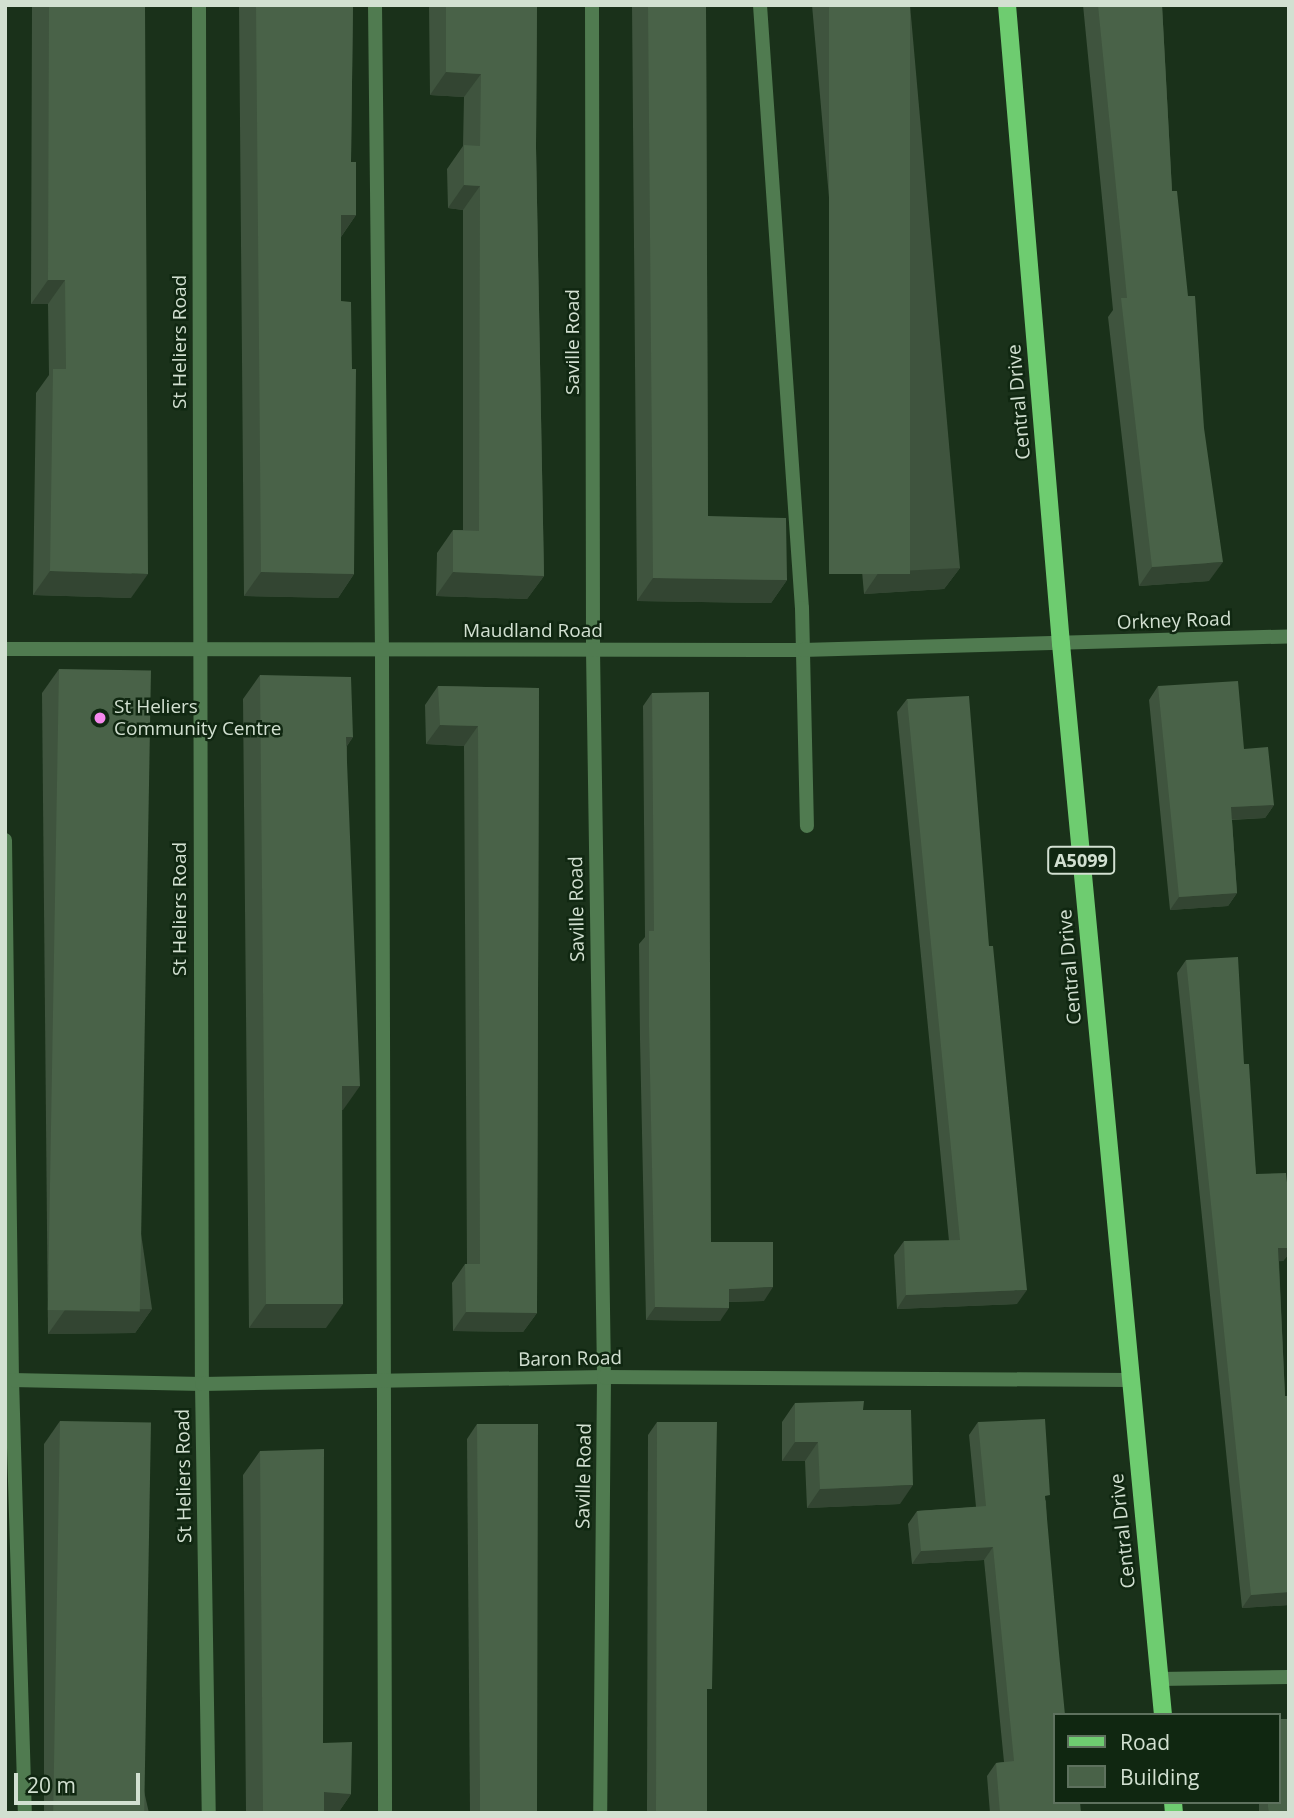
<!DOCTYPE html>
<style>
body{margin:0}
#map{position:relative;width:1294px;height:1818px;overflow:hidden;background:#1a311a;font-family:"Open Sans",sans-serif}
div>[style]{position:absolute}
.lane>*{height:14px;margin:-7px;padding:0 7px;transform-origin:7px;border-radius:7px;background:#507b50}
.street>*{height:14px;margin:-7px;padding:0 7px;transform-origin:7px;border-radius:7px;background:#507b50}
.primary>*{height:18px;margin:-9px;padding:0 9px;transform-origin:9px;border-radius:9px;background:#6ecc70}
.wall>*{inset:0;background:#3f543e}
.shaded-wall>*{inset:0;background:#334532}
.building>*{inset:0;background:#496248;transform-origin:0 0}
.dots>*{width:19px;height:19px;translate:-50% -50%;box-sizing:border-box;border:4px solid #102711;border-radius:50%}
span{translate:-50% -50%;white-space:nowrap;text-align:center;line-height:1.15;-webkit-text-stroke:5px #102711;paint-order:stroke}
.shield-label span{padding:2px 5px;background:#102711;border:2px solid;border-radius:5px;-webkit-text-stroke-width:0}
.shield-label{font-size:18px;color:#d2e0d1;font-weight:700}
.street-label{font-size:19px;color:#d2e0d1}
.poi-label{font-size:19px;color:#d2e0d1}
.left{translate:0 -50%;text-align:left}
.frame{position:absolute;inset:0;border:7px solid #d2e0d1;pointer-events:none}
.legend{position:absolute;left:1053px;top:1713px;width:228px;height:91px;box-sizing:border-box;background:#102711;border:2px solid #5e715e;margin:0;padding:9px 12px;list-style:none;font-size:21px;color:#d2e0d1}
.legend li{display:flex;align-items:center;gap:14px;height:35px}
.legend b{width:35px;border:2px solid #5e715e}
.scale{position:absolute;left:14px;top:1773px;width:126px;height:32px;box-sizing:border-box;border:4px solid #d2e0d1;border-top:0;padding-left:9px;font-size:21px;line-height:24px;white-space:nowrap;color:#d2e0d1;-webkit-text-stroke:5px #102711;paint-order:stroke}
</style>
<div id="map">
<div class="lane">
<i style="left:375px;top:5px;width:645px;rotate:89.38deg"></i>
<i style="left:382px;top:650px;width:1163px;rotate:89.85deg"></i>
<i style="left:760px;top:5px;width:604px;rotate:86.02deg"></i>
<i style="left:802px;top:608px;width:218px;rotate:88.7deg"></i>
<i style="left:5px;top:840px;width:540px;rotate:89.26deg"></i>
<i style="left:12px;top:1380px;width:433px;rotate:88.3deg"></i>
</div>
<div class="street">
<i style="left:199px;top:5px;width:1379px;rotate:89.88deg"></i>
<i style="left:202px;top:1384px;width:429px;rotate:89.1deg"></i>
<i style="left:592px;top:5px;width:645px;rotate:89.91deg"></i>
<i style="left:593px;top:650px;width:727px;rotate:89.13deg"></i>
<i style="left:604px;top:1377px;width:436px;rotate:90.5deg"></i>
<i style="left:5px;top:649px;width:797px;rotate:0.07deg"></i>
<i style="left:802px;top:650px;width:487px;rotate:-1.6deg"></i>
<i style="left:12px;top:1380px;width:190px;rotate:1.2deg"></i>
<i style="left:202px;top:1384px;width:402px;rotate:-1deg"></i>
<i style="left:604px;top:1377px;width:525px;rotate:0.33deg"></i>
<i style="left:1159px;top:1679px;width:130px;rotate:-0.9deg"></i>
</div>
<div class="primary">
<i style="left:1007px;top:5px;width:641px;rotate:85.17deg"></i>
<i style="left:1061px;top:644px;width:1076px;rotate:84.56deg"></i>
<i style="left:1173px;top:1802px;width:11px;rotate:85deg"></i>
</div>
<div class="wall">
<i style="clip-path:polygon(32px 5px,145px 5px,131px 598px,33px 595px,36px 393px,49px 375px,48px 304px,31px 304px)"></i>
<i style="clip-path:polygon(239px 5px,353px 5px,351px 162px,356px 215px,341px 237px,341px 301px,354px 574px,338px 598px,244px 596px)"></i>
<i style="clip-path:polygon(429px 5px,537px 5px,536px 147px,544px 576px,527px 599px,436px 596px,437px 553px,453px 530px,463px 530px,463px 210px,448px 208px,447px 169px,463px 146px,464px 97px,430px 95px)"></i>
<i style="clip-path:polygon(632px 5px,706px 5px,708px 516px,787px 580px,771px 603px,637px 601px)"></i>
<i style="clip-path:polygon(812px 5px,910px 5px,960px 568px,944px 589px,864px 594px)"></i>
<i style="clip-path:polygon(1083px 5px,1162px 5px,1172px 191px,1209px 581px,1139px 586px,1108px 317px,1113px 310px)"></i>
<i style="clip-path:polygon(59px 669px,152px 1309px,135px 1333px,48px 1334px,42px 693px)"></i>
<i style="clip-path:polygon(260px 675px,353px 737px,347px 746px,343px 1110px,342px 1110px,326px 1328px,249px 1328px,243px 699px)"></i>
<i style="clip-path:polygon(438px 686px,539px 688px,537px 1313px,523px 1332px,453px 1331px,452px 1283px,465px 1264px,467px 1264px,464px 746px,426px 744px,425px 705px)"></i>
<i style="clip-path:polygon(1158px 686px,1244px 749px,1274px 805px,1265px 818px,1232px 820px,1237px 893px,1228px 906px,1170px 910px,1149px 700px)"></i>
<i style="clip-path:polygon(652px 693px,711px 1242px,764px 1301px,729px 1302px,720px 1321px,646px 1320px,640px 1039px,639px 944px,645px 937px,643px 706px)"></i>
<i style="clip-path:polygon(907px 699px,1017px 1304px,897px 1309px,894px 1255px,904px 1241px,949px 1241px,897px 712px)"></i>
<i style="clip-path:polygon(1186px 960px,1244px 1064px,1256px 1174px,1289px 1202px,1289px 1254px,1283px 1261px,1279px 1261px,1285px 1396px,1289px 1396px,1289px 1605px,1242px 1608px,1177px 973px)"></i>
<i style="clip-path:polygon(795px 1403px,863px 1410px,900px 1504px,807px 1508px,805px 1461px,782px 1461px,782px 1422px)"></i>
<i style="clip-path:polygon(60px 1421px,149px 1813px,44px 1813px,44px 1444px)"></i>
<i style="clip-path:polygon(657px 1422px,707px 1696px,707px 1813px,647px 1813px,648px 1435px)"></i>
<i style="clip-path:polygon(978px 1422px,1046px 1501px,1054px 1715px,1081px 1813px,990px 1813px,987px 1776px,996px 1763px,1004px 1762px,984px 1560px,912px 1564px,908px 1524px,917px 1511px,976px 1507px,969px 1435px)"></i>
<i style="clip-path:polygon(477px 1424px,537px 1813px,470px 1813px,467px 1439px)"></i>
<i style="clip-path:polygon(260px 1451px,323px 1743px,351px 1794px,338px 1813px,246px 1813px,243px 1475px)"></i>
<i style="clip-path:polygon(1259px 1802px,1278px 1802px,1289px 1813px,1259px 1813px)"></i>
</div>
<div class="shaded-wall">
<i style="clip-path:polygon(446px 72px,481px 74px,464px 97px,430px 95px)"></i>
<i style="clip-path:polygon(464px 185px,480px 186px,463px 210px,448px 208px)"></i>
<i style="clip-path:polygon(341px 215px,356px 215px,340px 238px)"></i>
<i style="clip-path:polygon(48px 280px,65px 280px,48px 304px,31px 304px)"></i>
<i style="clip-path:polygon(1223px 562px,1209px 581px,1139px 586px,1152px 567px)"></i>
<i style="clip-path:polygon(960px 568px,944px 589px,864px 594px,879px 572px)"></i>
<i style="clip-path:polygon(50px 571px,148px 574px,131px 598px,33px 595px)"></i>
<i style="clip-path:polygon(261px 572px,354px 574px,338px 598px,244px 596px)"></i>
<i style="clip-path:polygon(453px 572px,544px 576px,527px 599px,436px 596px)"></i>
<i style="clip-path:polygon(653px 578px,787px 580px,771px 603px,637px 601px)"></i>
<i style="clip-path:polygon(440px 725px,478px 726px,464px 746px,426px 744px)"></i>
<i style="clip-path:polygon(346px 737px,353px 737px,336px 761px)"></i>
<i style="clip-path:polygon(1274px 805px,1265px 818px,1221px 820px,1231px 807px)"></i>
<i style="clip-path:polygon(1237px 893px,1228px 906px,1170px 910px,1179px 897px)"></i>
<i style="clip-path:polygon(342px 1086px,360px 1086px,343px 1110px,325px 1110px)"></i>
<i style="clip-path:polygon(1278px 1248px,1289px 1248px,1289px 1254px,1283px 1261px,1269px 1262px)"></i>
<i style="clip-path:polygon(773px 1287px,764px 1301px,720px 1302px,729px 1289px)"></i>
<i style="clip-path:polygon(1027px 1290px,1017px 1304px,897px 1309px,906px 1295px)"></i>
<i style="clip-path:polygon(266px 1304px,343px 1304px,326px 1328px,249px 1328px)"></i>
<i style="clip-path:polygon(655px 1307px,729px 1308px,720px 1321px,646px 1320px)"></i>
<i style="clip-path:polygon(152px 1309px,135px 1333px,48px 1334px,65px 1310px)"></i>
<i style="clip-path:polygon(466px 1312px,537px 1313px,523px 1332px,453px 1331px)"></i>
<i style="clip-path:polygon(795px 1442px,818px 1442px,805px 1461px,782px 1461px)"></i>
<i style="clip-path:polygon(913px 1485px,900px 1504px,807px 1508px,820px 1489px)"></i>
<i style="clip-path:polygon(993px 1547px,984px 1560px,912px 1564px,921px 1551px)"></i>
<i style="clip-path:polygon(1289px 1592px,1289px 1605px,1242px 1608px,1251px 1595px)"></i>
<i style="clip-path:polygon(324px 1792px,351px 1794px,338px 1813px,310px 1813px)"></i>
</div>
<div class="building">
<i style="clip-path:polygon(49px 5px,145px 5px,148px 574px,50px 571px,53px 369px,66px 369px,65px 280px,48px 280px)"></i>
<i style="clip-path:polygon(256px 5px,353px 5px,351px 162px,356px 162px,356px 215px,341px 215px,341px 301px,351px 302px,352px 369px,356px 369px,354px 574px,261px 572px)"></i>
<i style="clip-path:polygon(446px 5px,537px 5px,536px 147px,544px 576px,453px 572px,453px 530px,479px 531px,480px 186px,464px 185px,464px 145px,480px 146px,481px 74px,446px 72px)"></i>
<i style="clip-path:polygon(648px 5px,706px 5px,708px 516px,786px 518px,787px 580px,653px 578px)"></i>
<i style="left:829px;top:5px;width:81px;height:569px"></i>
<i style="clip-path:polygon(1098px 5px,1162px 5px,1172px 191px,1177px 191px,1188px 296px,1195px 296px,1204px 428px,1223px 562px,1152px 567px,1121px 298px,1127px 298px)"></i>
<i style="left:59px;top:669px;width:92px;height:641px;rotate:1deg"></i>
<i style="clip-path:polygon(260px 675px,351px 677px,353px 737px,346px 737px,360px 1086px,342px 1086px,343px 1304px,266px 1304px)"></i>
<i style="clip-path:polygon(1238px 681px,1244px 749px,1268px 747px,1274px 805px,1231px 807px,1237px 893px,1179px 897px,1158px 686px)"></i>
<i style="clip-path:polygon(438px 686px,539px 688px,537px 1313px,466px 1312px,465px 1264px,480px 1264px,478px 726px,440px 725px)"></i>
<i style="clip-path:polygon(709px 692px,711px 1242px,773px 1242px,773px 1287px,729px 1289px,729px 1308px,655px 1307px,649px 1026px,649px 931px,654px 931px,652px 693px)"></i>
<i style="clip-path:polygon(969px 696px,989px 946px,993px 946px,1027px 1290px,906px 1295px,904px 1241px,960px 1240px,907px 699px)"></i>
<i style="clip-path:polygon(1238px 957px,1244px 1064px,1249px 1064px,1256px 1174px,1286px 1173px,1289px 1202px,1289px 1248px,1278px 1248px,1285px 1396px,1289px 1396px,1289px 1592px,1251px 1595px,1186px 960px)"></i>
<i style="clip-path:polygon(864px 1401px,863px 1410px,911px 1410px,913px 1485px,820px 1489px,818px 1442px,795px 1442px,795px 1403px)"></i>
<i style="clip-path:polygon(1045px 1419px,1050px 1495px,1045px 1496px,1059px 1653px,1065px 1715px,1054px 1715px,1054px 1802px,1080px 1802px,1081px 1813px,1000px 1813px,996px 1763px,1014px 1761px,993px 1547px,921px 1551px,917px 1511px,986px 1506px,978px 1422px)"></i>
<i style="left:60px;top:1421px;width:91px;height:392px;rotate:1deg"></i>
<i style="clip-path:polygon(657px 1422px,717px 1422px,712px 1689px,707px 1689px,707px 1813px,656px 1813px)"></i>
<i style="clip-path:polygon(477px 1424px,538px 1424px,537px 1813px,480px 1813px,480px 1791px)"></i>
<i style="clip-path:polygon(324px 1449px,323px 1743px,352px 1742px,351px 1794px,324px 1792px,324px 1813px,263px 1813px,260px 1451px)"></i>
<i style="clip-path:polygon(1278px 1719px,1289px 1719px,1289px 1813px,1269px 1813px,1268px 1807px,1268px 1802px,1278px 1802px)"></i>
</div>
<div class="dots">
<i style="left:100px;top:718px;background:#f689ed"></i>
</div>
<div class="shield-label">
<span style="left:1081px;top:860px">A5099</span>
</div>
<div class="street-label">
<span style="left:180px;top:342px;rotate:-90deg">St Heliers Road</span>
<span style="left:573px;top:342px;rotate:-90deg">Saville Road</span>
<span style="left:1019px;top:402px;rotate:-95deg">Central Drive</span>
<span style="left:1174px;top:621px;rotate:-2deg">Orkney Road</span>
<span style="left:533px;top:631px">Maudland Road</span>
<span style="left:180px;top:909px;rotate:-90deg">St Heliers Road</span>
<span style="left:577px;top:909px;rotate:-91deg">Saville Road</span>
<span style="left:1070px;top:967px;rotate:-95deg">Central Drive</span>
<span style="left:570px;top:1359px;rotate:-1deg">Baron Road</span>
<span style="left:184px;top:1476px;rotate:-91deg">St Heliers Road</span>
<span style="left:584px;top:1476px;rotate:-89deg">Saville Road</span>
<span style="left:1123px;top:1531px;rotate:-96deg">Central Drive</span>
</div>
<div class="poi-label">
<span class="left" style="left:114px;top:718px">St Heliers<br>Community Centre</span>
</div>
<div class="frame"></div>
<ul class="legend">
<li><b style="height:9px;background:#6ecc70"></b>Road</li>
<li><b style="height:19px;background:#496248"></b>Building</li>
</ul>
<div class="scale">20 m</div>
</div>
